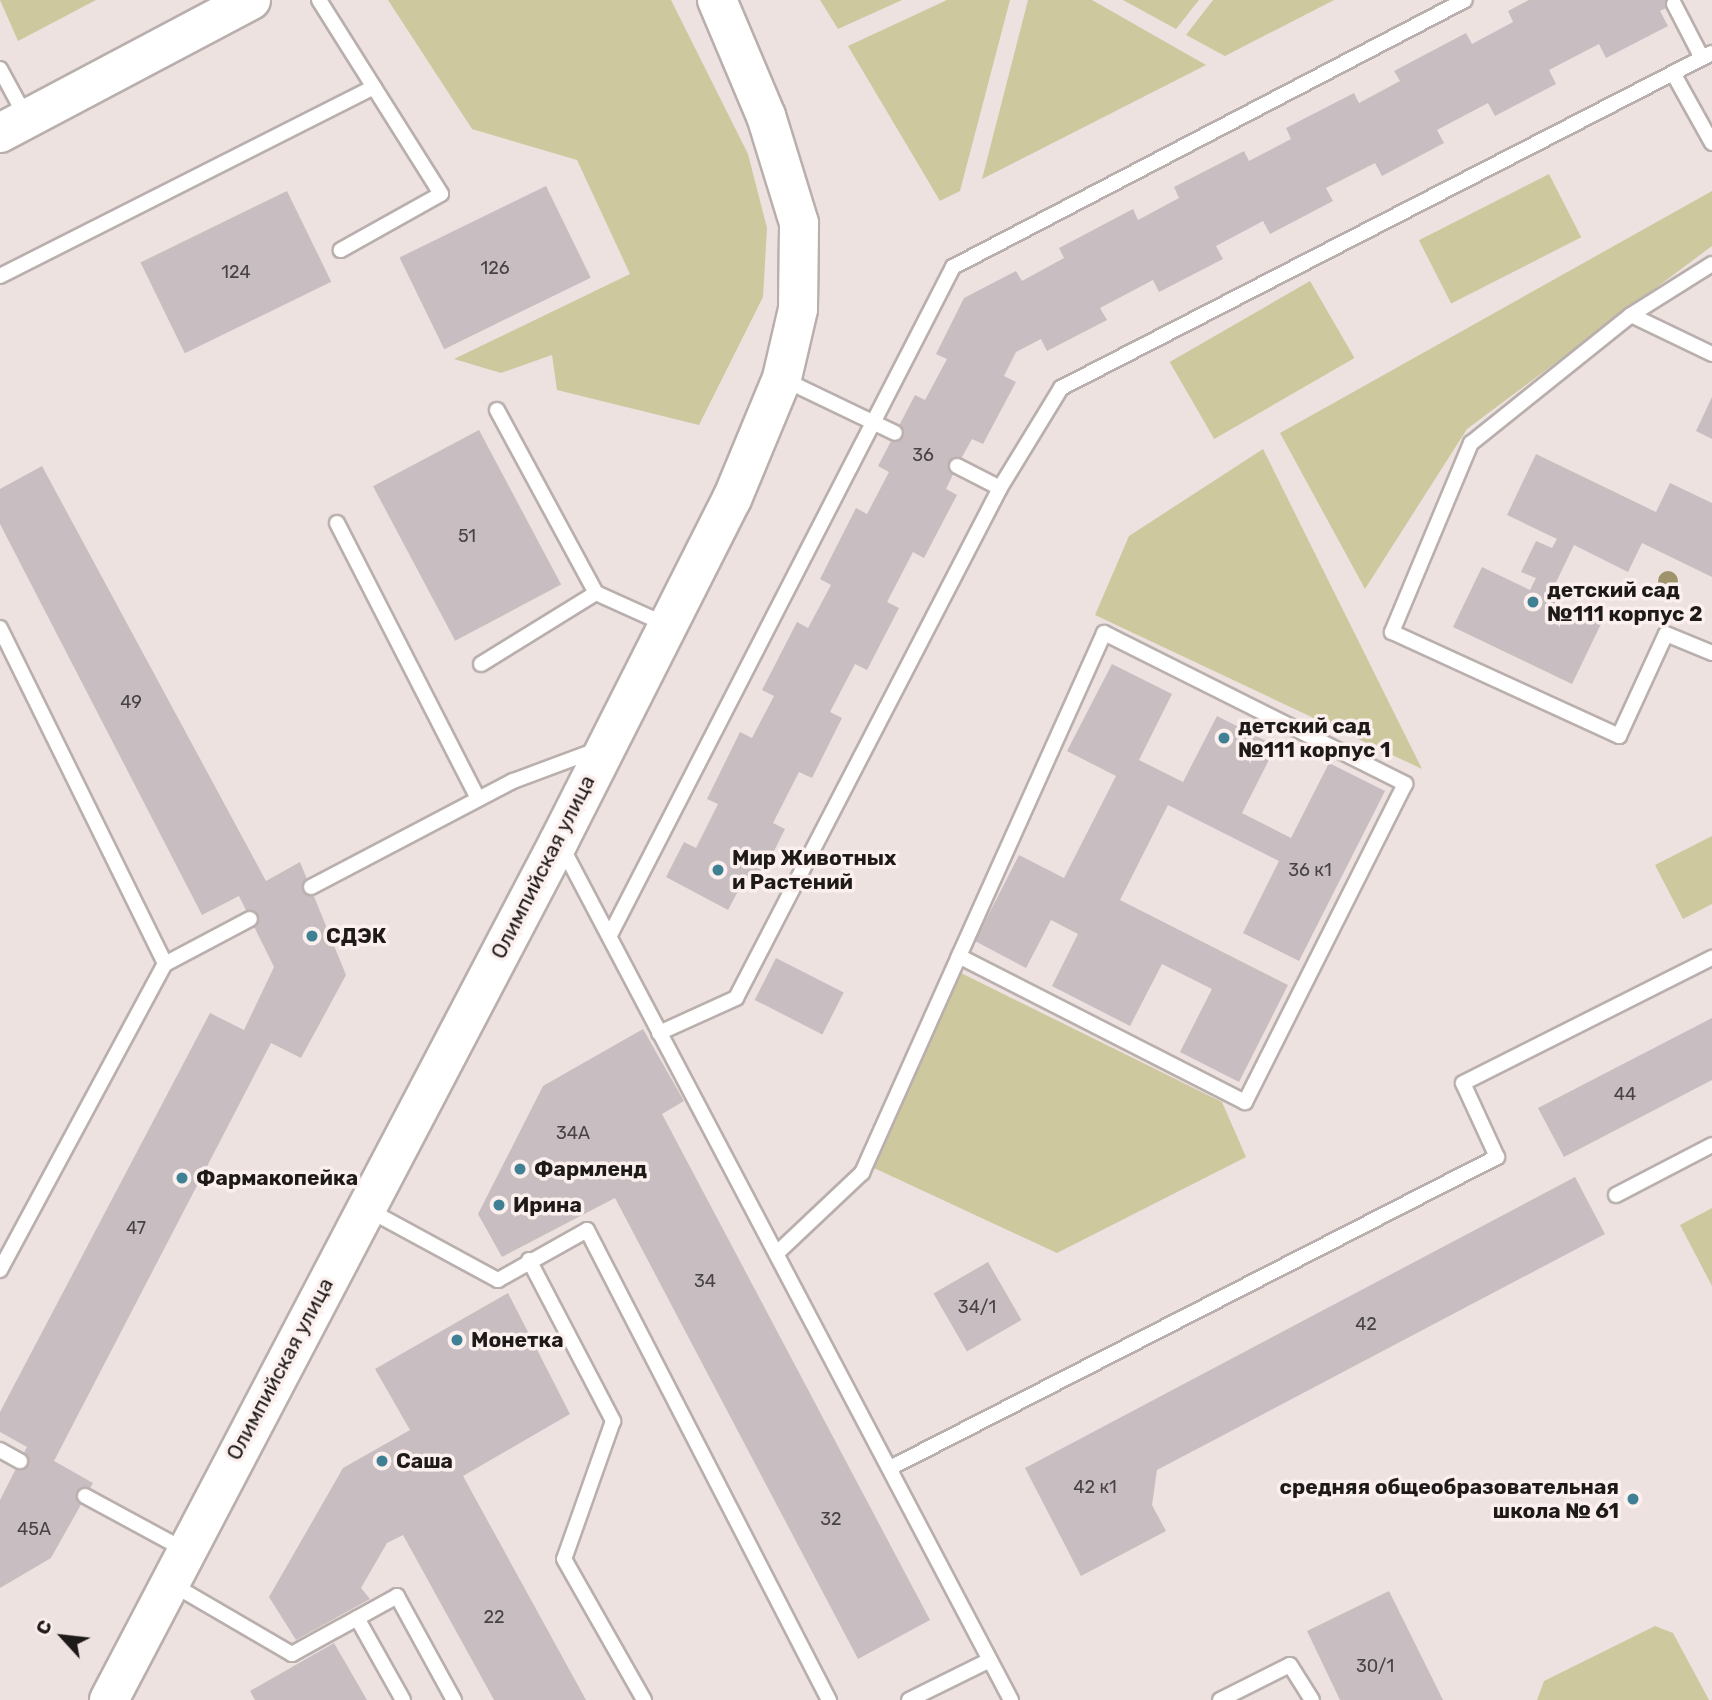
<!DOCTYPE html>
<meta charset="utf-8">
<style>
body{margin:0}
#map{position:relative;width:1712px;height:1700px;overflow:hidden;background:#ede2e0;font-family:Rubik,sans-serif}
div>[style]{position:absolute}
.green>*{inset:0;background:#cec89f;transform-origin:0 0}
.building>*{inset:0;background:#c8bec1;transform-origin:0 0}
.roads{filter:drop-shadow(2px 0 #b9afac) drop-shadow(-2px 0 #b9afac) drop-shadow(0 2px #b9afac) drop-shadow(0 -2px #b9afac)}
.lane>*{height:14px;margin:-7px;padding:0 7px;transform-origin:7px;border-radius:7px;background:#fff}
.secondary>*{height:38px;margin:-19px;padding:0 19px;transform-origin:19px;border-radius:19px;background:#fff}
.trees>*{width:20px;height:20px;margin:-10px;border-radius:50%;background:#9e936b}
.dots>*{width:19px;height:19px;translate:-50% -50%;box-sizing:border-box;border:4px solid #fbf0ed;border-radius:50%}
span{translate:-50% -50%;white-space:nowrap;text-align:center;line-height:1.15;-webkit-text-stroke:7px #fbf0ed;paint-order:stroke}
.number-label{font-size:18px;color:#484343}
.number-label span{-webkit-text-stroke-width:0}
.poi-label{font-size:21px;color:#1e1a19;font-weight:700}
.left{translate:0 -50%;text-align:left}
.right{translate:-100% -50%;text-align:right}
.street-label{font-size:21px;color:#1e1a19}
.north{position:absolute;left:28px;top:1602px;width:70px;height:70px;-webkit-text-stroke:5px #fbf0ed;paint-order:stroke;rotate:297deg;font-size:19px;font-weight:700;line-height:28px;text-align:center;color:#1e1a19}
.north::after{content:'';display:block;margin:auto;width:24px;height:32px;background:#1e1a19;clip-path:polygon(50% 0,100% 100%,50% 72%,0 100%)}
</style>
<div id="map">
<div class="green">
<i style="clip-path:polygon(0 0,96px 0,18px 41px)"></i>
<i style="clip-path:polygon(388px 0,671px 0,748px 154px,767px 228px,763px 297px,699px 425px,557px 390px,552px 355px,501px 373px,454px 359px,630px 274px,577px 160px,472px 129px)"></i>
<i style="clip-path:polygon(820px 0,902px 0,838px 29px)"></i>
<i style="clip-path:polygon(947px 0,1010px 0,960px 191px,940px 201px,848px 46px)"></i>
<i style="clip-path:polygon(1028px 0,1092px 0,1206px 65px,982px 179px)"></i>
<i style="clip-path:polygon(1123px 0,1199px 0,1176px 29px)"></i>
<i style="clip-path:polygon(1213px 0,1334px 0,1225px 56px,1186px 35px)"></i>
<i style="left:1549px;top:174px;width:71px;height:146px;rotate:63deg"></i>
<i style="clip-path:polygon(1712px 191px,1712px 246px,1467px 429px,1365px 589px,1280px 433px)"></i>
<i style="left:1310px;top:281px;width:89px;height:162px;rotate:60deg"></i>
<i style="clip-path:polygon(1263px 449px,1422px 769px,1095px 615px,1129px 536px)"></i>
<i style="clip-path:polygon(1712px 836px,1712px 904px,1683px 919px,1655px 865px)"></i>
<i style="clip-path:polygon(961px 973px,1222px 1102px,1246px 1157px,1057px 1253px,874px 1168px)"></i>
<i style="clip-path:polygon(1712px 1208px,1712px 1286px,1680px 1225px)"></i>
<i style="clip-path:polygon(1655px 1626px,1673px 1633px,1709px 1700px,1537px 1700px,1544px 1681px)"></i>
</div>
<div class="building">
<i style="clip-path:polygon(1529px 0,1683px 0,1660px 11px,1668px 26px,1606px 58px,1599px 44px,1549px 70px,1556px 84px,1495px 116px,1488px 103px,1437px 130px,1444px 143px,1382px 176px,1375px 163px,1326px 188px,1333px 201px,1270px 234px,1263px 221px,1216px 246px,1223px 259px,1159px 292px,1153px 280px,1100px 308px,1107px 320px,1047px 351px,1041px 339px,1016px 352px,1004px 376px,1016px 382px,983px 444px,972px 439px,957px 466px,946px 489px,957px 495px,924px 558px,913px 552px,887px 602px,899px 608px,867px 670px,855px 664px,830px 712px,842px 718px,812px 778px,799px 772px,773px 823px,785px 829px,755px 889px,743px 882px,728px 910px,666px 877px,684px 842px,696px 848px,718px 804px,707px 799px,740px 732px,752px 738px,774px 696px,762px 690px,797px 622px,808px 628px,831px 585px,820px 579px,856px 508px,867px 514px,889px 472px,878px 466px,915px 395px,925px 400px,947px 359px,936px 354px,964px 298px,1016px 271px,1022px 281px,1064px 258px,1059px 248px,1133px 209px,1138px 220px,1179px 198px,1174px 187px,1244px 151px,1249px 161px,1291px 139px,1286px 128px,1354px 93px,1359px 103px,1400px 81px,1394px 71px,1466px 33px,1472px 44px,1513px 22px,1508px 11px)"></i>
<i style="left:546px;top:186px;width:102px;height:163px;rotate:64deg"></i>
<i style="left:287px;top:191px;width:101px;height:163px;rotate:64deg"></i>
<i style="clip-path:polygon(1712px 397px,1712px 439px,1696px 431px)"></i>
<i style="left:479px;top:430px;width:175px;height:120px;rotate:62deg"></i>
<i style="clip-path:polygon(1536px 454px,1656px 512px,1670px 483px,1712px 503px,1712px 577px,1642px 543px,1628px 572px,1574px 545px,1548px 599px,1601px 624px,1572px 684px,1453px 627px,1482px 567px,1530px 590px,1536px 578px,1521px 572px,1536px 541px,1552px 548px,1557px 539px,1507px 515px)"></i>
<i style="clip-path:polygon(42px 466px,266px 881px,300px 862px,346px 975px,301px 1058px,271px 1043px,54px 1461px,93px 1483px,51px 1558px,0 1588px,0 1500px,27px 1447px,0 1432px,0 1412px,210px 1013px,244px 1030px,274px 967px,239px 896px,202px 915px,0 524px,0 489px)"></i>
<i style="clip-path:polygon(1112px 664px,1172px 694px,1139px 760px,1183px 782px,1217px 716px,1276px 746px,1242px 813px,1291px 838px,1329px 763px,1385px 791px,1299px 961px,1243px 933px,1279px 861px,1168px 805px,1120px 900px,1288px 985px,1239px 1082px,1180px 1052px,1212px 989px,1162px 964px,1130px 1026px,1052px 986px,1078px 934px,1051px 920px,1026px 968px,975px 941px,1019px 855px,1064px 878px,1116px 776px,1067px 751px)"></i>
<i style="left:776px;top:958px;width:76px;height:47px;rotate:27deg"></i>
<i style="clip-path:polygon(1712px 1018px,1712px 1080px,1564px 1157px,1538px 1108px)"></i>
<i style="clip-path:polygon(643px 1029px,684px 1101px,662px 1114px,930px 1620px,858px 1659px,615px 1198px,502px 1257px,478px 1214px,543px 1086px)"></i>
<i style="clip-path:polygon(1575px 1177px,1605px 1234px,1157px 1470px,1152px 1505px,1166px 1531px,1081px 1576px,1025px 1468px)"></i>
<i style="left:988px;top:1262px;width:67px;height:63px;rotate:60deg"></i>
<i style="clip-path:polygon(508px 1293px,570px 1414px,463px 1476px,586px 1700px,494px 1700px,403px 1535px,387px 1543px,361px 1588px,370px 1599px,296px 1640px,269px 1597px,343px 1468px,410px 1430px,375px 1369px)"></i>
<i style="clip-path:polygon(1389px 1591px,1443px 1700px,1340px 1700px,1307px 1631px)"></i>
<i style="clip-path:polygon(334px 1643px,367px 1700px,255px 1700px,250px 1691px)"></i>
</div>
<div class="roads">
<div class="lane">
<i style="left:319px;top:0;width:229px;rotate:57.8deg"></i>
<i style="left:441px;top:194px;width:115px;rotate:150.8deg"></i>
<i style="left:1674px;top:4px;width:61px;rotate:62.6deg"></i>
<i style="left:0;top:69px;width:55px;rotate:61.6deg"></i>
<i style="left:1673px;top:73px;width:80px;rotate:60.9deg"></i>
<i style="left:1712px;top:264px;width:96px;rotate:147.8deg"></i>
<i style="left:1631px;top:315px;width:205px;rotate:141.3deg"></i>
<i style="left:1471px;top:443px;width:205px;rotate:112.7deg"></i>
<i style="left:1392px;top:632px;width:250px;rotate:24.6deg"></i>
<i style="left:1619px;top:736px;width:112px;rotate:-65.3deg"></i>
<i style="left:1666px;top:634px;width:50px;rotate:22.4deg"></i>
<i style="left:0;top:276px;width:419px;rotate:-26.8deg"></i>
<i style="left:1631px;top:315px;width:90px;rotate:25.7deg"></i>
<i style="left:783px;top:379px;width:124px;rotate:25.7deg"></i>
<i style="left:497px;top:410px;width:208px;rotate:61.6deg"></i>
<i style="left:596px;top:593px;width:76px;rotate:24.2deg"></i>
<i style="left:957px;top:466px;width:48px;rotate:27.1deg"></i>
<i style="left:337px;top:523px;width:309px;rotate:62.9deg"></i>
<i style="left:0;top:628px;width:374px;rotate:63.8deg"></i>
<i style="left:165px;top:964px;width:96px;rotate:-27.9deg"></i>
<i style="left:481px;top:664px;width:135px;rotate:-31.7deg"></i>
<i style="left:562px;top:847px;width:964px;rotate:62.24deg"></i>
<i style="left:311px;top:887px;width:228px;rotate:-27.7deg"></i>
<i style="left:513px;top:781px;width:92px;rotate:-20.4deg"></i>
<i style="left:611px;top:933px;width:749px;rotate:-62.82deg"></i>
<i style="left:953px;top:267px;width:577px;rotate:-27.54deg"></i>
<i style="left:659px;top:1033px;width:85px;rotate:-24.4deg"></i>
<i style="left:736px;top:998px;width:574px;rotate:-62.63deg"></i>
<i style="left:1000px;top:488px;width:117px;rotate:-58.6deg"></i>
<i style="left:1061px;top:388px;width:732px;rotate:-27.23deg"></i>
<i style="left:1616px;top:1195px;width:108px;rotate:-27.5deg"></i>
<i style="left:367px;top:1209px;width:149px;rotate:28.5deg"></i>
<i style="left:498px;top:1280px;width:102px;rotate:-29.3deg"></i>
<i style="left:587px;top:1230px;width:529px;rotate:62.76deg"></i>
<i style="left:777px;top:1253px;width:117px;rotate:-43.3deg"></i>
<i style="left:862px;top:1173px;width:238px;rotate:-65.9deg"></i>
<i style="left:959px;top:956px;width:354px;rotate:-65.8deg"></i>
<i style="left:1104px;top:633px;width:337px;rotate:26.6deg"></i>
<i style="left:1405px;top:784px;width:356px;rotate:116.7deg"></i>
<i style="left:1245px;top:1102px;width:321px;rotate:-153deg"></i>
<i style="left:529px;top:1260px;width:182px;rotate:62.4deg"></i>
<i style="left:613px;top:1421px;width:146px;rotate:109.5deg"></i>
<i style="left:564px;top:1559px;width:162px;rotate:60.4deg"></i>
<i style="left:0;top:1270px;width:348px;rotate:-61.7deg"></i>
<i style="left:0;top:1450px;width:23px;rotate:29deg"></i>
<i style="left:890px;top:1468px;width:682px;rotate:-27.13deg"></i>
<i style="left:1497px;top:1157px;width:81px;rotate:-114.7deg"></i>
<i style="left:1463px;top:1083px;width:279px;rotate:-26.7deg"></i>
<i style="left:85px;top:1496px;width:114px;rotate:28.4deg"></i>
<i style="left:170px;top:1583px;width:141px;rotate:30.2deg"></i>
<i style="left:292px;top:1654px;width:120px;rotate:-28.9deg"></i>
<i style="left:397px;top:1596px;width:119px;rotate:61.3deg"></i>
<i style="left:357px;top:1618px;width:94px;rotate:60.7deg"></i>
<i style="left:909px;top:1700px;width:90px;rotate:-26.3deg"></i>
<i style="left:1220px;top:1700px;width:78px;rotate:-26.6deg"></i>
<i style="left:1290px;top:1665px;width:41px;rotate:57.8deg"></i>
</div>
<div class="secondary">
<i style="left:0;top:133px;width:284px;rotate:-27.9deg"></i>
<i style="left:109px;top:1700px;width:970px;rotate:-62.35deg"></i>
<i style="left:559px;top:841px;width:383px;rotate:-63.2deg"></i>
<i style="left:732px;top:499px;width:131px;rotate:-67.5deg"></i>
<i style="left:782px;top:378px;width:71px;rotate:-76.9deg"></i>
<i style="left:798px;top:309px;width:86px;rotate:-89.3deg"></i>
<i style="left:799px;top:223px;width:112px;rotate:-107.1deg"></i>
<i style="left:766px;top:116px;width:126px;rotate:-112.9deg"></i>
</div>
</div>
<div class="trees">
<i style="left:1668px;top:581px"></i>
</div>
<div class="dots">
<i style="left:1533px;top:602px;background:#408094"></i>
<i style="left:1224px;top:738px;background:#408094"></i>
<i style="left:718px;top:870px;background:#408094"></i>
<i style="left:312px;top:936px;background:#408094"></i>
<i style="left:520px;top:1169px;background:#408094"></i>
<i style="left:182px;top:1178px;background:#408094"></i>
<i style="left:499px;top:1205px;background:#408094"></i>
<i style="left:457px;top:1340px;background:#408094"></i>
<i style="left:382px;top:1461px;background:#408094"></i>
<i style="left:1633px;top:1499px;background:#408094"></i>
</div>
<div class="number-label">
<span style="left:495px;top:268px">126</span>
<span style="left:236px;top:272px">124</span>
<span style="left:923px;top:455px">36</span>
<span style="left:467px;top:536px">51</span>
<span style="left:131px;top:702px">49</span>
<span style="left:1310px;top:870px">36 к1</span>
<span style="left:1625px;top:1094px">44</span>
<span style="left:573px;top:1133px">34А</span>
<span style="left:136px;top:1228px">47</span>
<span style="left:705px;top:1281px">34</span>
<span style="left:977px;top:1307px">34/1</span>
<span style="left:1366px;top:1324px">42</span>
<span style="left:1095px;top:1487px">42 к1</span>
<span style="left:831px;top:1519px">32</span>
<span style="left:34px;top:1529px">45А</span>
<span style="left:494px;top:1617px">22</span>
<span style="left:1375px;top:1666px">30/1</span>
</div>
<div class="poi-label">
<span class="left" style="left:1547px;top:602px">детский сад<br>№111 корпус 2</span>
<span class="left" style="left:1238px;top:738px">детский сад<br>№111 корпус 1</span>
<span class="left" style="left:732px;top:870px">Мир Животных<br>и Растений</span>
<span class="left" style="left:326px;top:936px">СДЭК</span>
<span class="left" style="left:534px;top:1169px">Фармленд</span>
<span class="left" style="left:196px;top:1178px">Фармакопейка</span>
<span class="left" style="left:513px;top:1205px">Ирина</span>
<span class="left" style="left:471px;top:1340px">Монетка</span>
<span class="left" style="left:396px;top:1461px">Саша</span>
<span class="right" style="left:1619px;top:1499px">средняя общеобразовательная<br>школа № 61</span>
</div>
<div class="street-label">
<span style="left:543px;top:867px;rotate:-63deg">Олимпийская улица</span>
<span style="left:280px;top:1369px;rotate:-62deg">Олимпийская улица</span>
</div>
<div class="north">С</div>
</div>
